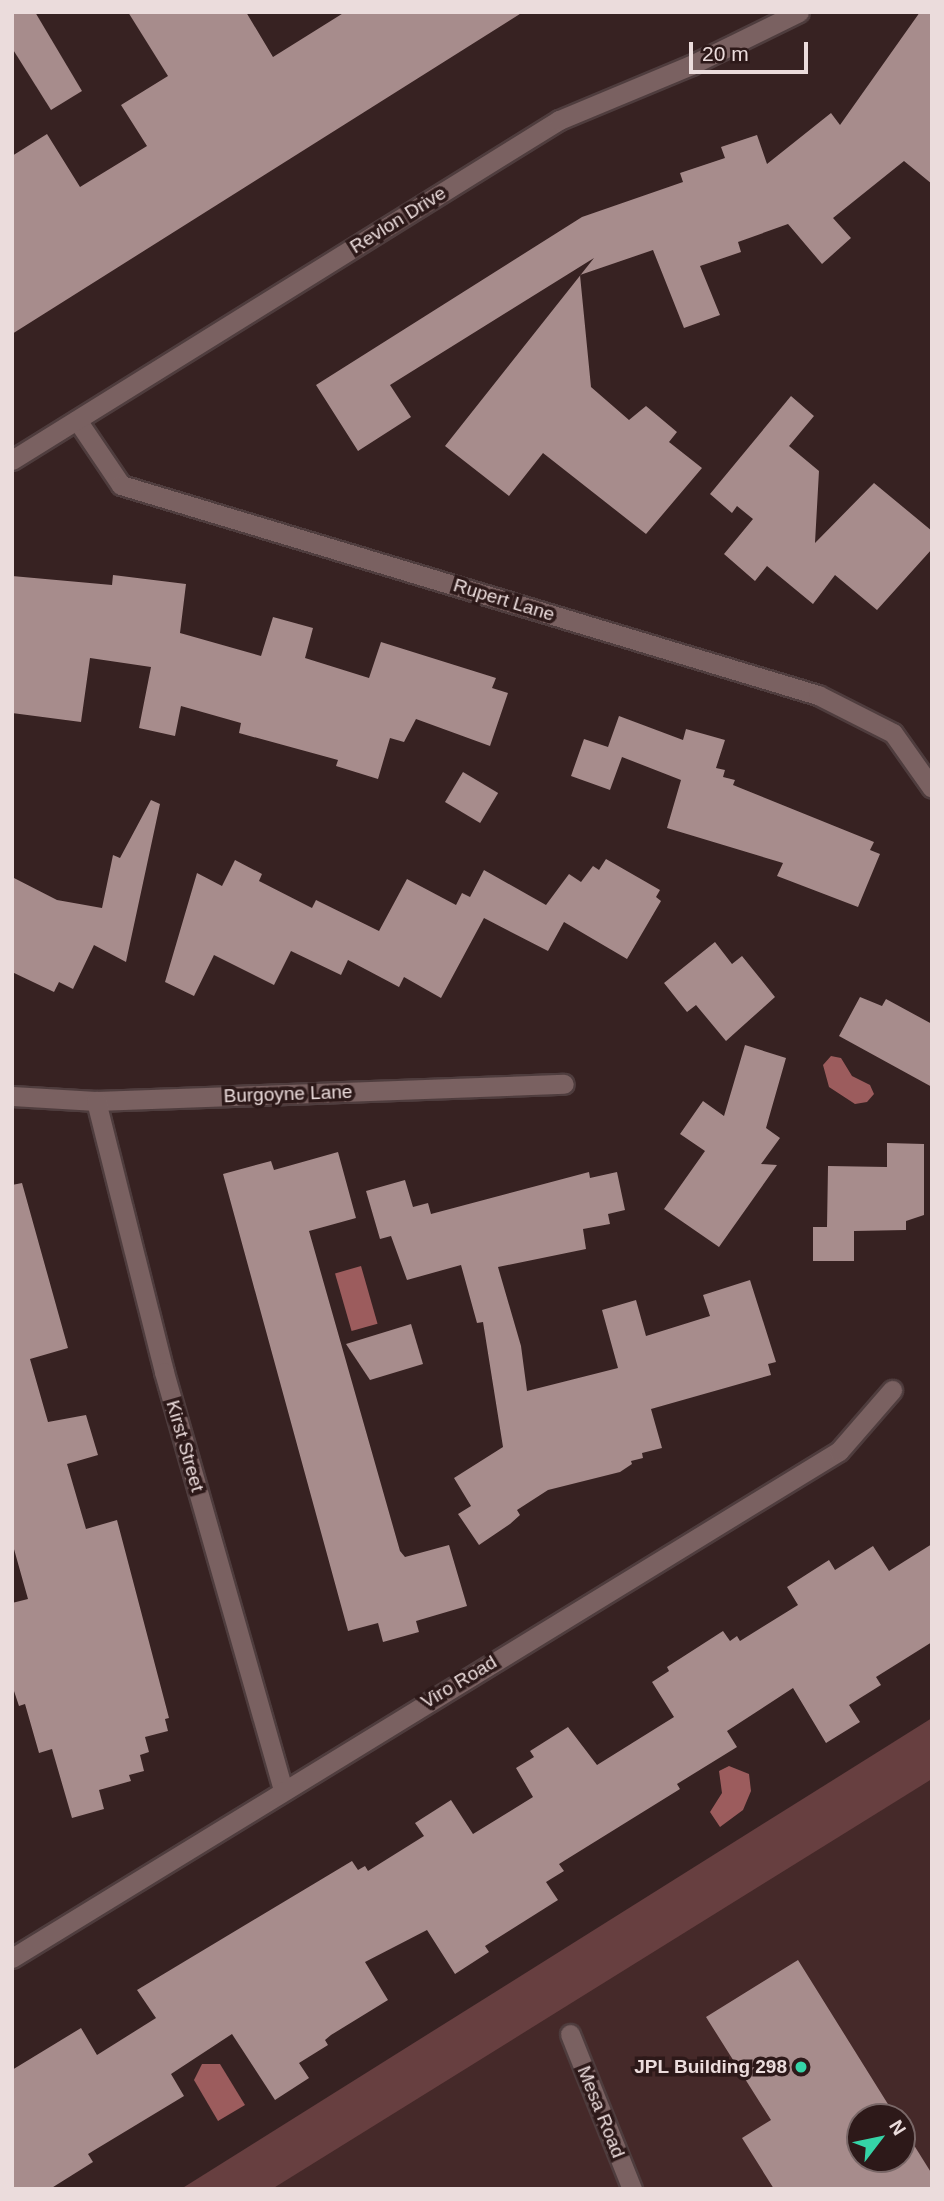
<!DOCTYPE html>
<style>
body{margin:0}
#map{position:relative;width:944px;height:2201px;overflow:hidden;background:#372222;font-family:Helvetica,sans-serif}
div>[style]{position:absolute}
.built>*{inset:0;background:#452929}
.green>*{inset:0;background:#673f40}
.water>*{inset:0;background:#9c5c5d;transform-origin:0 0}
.building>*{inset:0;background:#a78c8c;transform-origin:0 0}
.roads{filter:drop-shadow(2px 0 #4f3d3e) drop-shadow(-2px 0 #4f3d3e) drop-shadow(0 2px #4f3d3e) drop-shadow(0 -2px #4f3d3e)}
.minor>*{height:19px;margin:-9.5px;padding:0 9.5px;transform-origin:9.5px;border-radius:9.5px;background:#7a6161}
.dots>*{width:19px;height:19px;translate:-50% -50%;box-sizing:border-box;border:4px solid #2d1919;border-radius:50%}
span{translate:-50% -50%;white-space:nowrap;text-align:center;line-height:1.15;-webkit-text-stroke:7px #2d1919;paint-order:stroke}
.street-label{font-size:19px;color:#ebdcdc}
.poi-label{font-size:19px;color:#ebdcdc;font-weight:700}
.right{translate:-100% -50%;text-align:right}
.frame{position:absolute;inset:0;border:14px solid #ebdcdc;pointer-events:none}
.north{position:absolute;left:846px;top:2103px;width:70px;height:70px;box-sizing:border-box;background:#2d1919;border:2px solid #796767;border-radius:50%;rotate:58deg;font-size:19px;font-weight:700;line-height:28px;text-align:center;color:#ebdcdc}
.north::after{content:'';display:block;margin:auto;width:24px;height:32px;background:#35d4a7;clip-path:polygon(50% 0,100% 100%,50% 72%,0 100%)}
.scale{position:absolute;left:689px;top:42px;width:119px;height:32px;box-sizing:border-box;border:4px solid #ebdcdc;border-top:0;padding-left:9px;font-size:21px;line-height:24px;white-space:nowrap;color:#ebdcdc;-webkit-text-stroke:5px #2d1919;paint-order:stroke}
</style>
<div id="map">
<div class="built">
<i style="clip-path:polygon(evenodd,932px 1779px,932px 2189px,268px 2189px,580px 1993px,932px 1779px,860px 2117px,902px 2117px,902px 2159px,860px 2159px,860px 2117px)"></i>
</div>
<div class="green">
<i style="clip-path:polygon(932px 1718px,932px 1779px,272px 2189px,181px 2189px)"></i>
</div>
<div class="water">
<i style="clip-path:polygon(831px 1056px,841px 1058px,852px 1076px,870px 1085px,874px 1094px,867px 1102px,855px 1104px,829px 1087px,823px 1065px)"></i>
<i style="left:361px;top:1266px;width:60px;height:27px;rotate:74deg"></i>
<i style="clip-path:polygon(729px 1766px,749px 1774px,751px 1791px,743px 1810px,720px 1827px,710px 1812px,722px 1793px,719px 1771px)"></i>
<i style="clip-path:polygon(202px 2064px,220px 2064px,245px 2105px,218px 2121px,194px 2080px)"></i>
</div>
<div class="building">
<i style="clip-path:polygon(12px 12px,35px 12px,82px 91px,51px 110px,12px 48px)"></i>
<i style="clip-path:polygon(128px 12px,246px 12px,273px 57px,345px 12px,523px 12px,12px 334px,12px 156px,47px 134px,80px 187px,147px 146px,121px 105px,168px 76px)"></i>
<i style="clip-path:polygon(920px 12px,932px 12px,932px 184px,904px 161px,833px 218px,851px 238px,822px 264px,788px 224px,738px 242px,741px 252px,700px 266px,720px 315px,684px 328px,653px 250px,580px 275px,591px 387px,629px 420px,646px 406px,677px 432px,669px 442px,702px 468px,646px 534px,543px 453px,509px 496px,445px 446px,594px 258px,390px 385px,411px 417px,358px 451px,316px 385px,582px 217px,683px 182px,680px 173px,725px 158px,721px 147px,757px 135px,767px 164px,831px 113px,840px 125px)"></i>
<i style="clip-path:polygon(791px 396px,814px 416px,789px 446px,819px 471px,815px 543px,874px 483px,932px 531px,932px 549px,877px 610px,835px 575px,813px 604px,767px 566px,755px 581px,724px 554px,753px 519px,737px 506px,732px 513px,710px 494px)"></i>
<i style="clip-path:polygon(113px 575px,186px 584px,180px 633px,261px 656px,273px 617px,313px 628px,305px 658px,369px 678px,381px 642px,496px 678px,492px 688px,508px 693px,490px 746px,416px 719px,404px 742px,390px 738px,378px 779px,336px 766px,338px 760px,239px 733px,241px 723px,181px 706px,175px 736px,139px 728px,151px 667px,90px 658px,81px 722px,12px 713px,12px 576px,112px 585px)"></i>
<i style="clip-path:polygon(619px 716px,683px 740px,686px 729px,725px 740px,716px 768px,725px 770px,723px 777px,735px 780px,733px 785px,874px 842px,870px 850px,880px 854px,858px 907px,777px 876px,783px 863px,667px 828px,681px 780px,622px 757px,610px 790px,571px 776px,584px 739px,608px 747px)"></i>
<i style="left:463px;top:772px;width:41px;height:35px;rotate:31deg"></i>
<i style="clip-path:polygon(151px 800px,160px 804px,126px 962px,94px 945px,73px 989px,59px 982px,54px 992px,12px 972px,12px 877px,57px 900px,102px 908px,113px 855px,120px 858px)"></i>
<i style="clip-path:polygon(606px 859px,660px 890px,656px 897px,661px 901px,627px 959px,564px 922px,548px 951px,484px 918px,441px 998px,404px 977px,399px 987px,348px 960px,341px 975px,291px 951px,274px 985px,214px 955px,194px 996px,165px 982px,197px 873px,222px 886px,235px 860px,262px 874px,259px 881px,312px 908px,316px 900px,379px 931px,407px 879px,456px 905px,462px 893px,470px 897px,484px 870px,546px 905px,569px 874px,581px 882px,593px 866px,599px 870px)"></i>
<i style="clip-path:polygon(715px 942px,732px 964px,742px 956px,775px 997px,726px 1041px,696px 1005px,687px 1012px,664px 983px)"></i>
<i style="clip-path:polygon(860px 997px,882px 1006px,886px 999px,932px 1024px,932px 1087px,839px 1036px)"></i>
<i style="clip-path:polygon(745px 1045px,786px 1058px,766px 1128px,780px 1138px,761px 1164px,777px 1165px,719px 1247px,664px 1209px,705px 1151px,680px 1134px,703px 1101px,724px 1116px)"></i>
<i style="clip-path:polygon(887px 1143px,924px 1144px,924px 1215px,906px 1221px,906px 1230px,854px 1231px,854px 1261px,813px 1261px,813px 1227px,827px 1227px,828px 1166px,887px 1167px)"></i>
<i style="clip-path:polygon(338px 1152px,356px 1218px,309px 1231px,400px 1551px,405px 1557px,449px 1545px,467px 1606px,416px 1621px,419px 1632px,383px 1642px,378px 1623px,348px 1631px,223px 1174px,271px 1161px,274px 1170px)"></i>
<i style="clip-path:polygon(589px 1172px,590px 1178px,617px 1172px,625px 1210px,608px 1214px,610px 1224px,583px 1229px,586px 1249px,498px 1267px,521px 1346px,527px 1391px,618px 1368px,602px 1310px,636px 1300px,646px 1336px,710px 1316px,703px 1295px,750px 1280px,776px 1362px,768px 1364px,771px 1375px,651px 1409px,662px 1448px,642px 1453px,643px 1458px,631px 1461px,632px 1464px,620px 1472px,548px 1490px,517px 1510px,520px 1515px,510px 1524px,479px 1545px,458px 1514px,471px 1506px,454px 1478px,503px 1447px,483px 1322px,477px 1323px,461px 1265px,407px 1280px,391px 1236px,380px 1239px,366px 1191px,405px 1180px,413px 1207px,428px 1203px,431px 1214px)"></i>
<i style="clip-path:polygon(22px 1183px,68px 1348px,30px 1359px,48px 1422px,86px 1415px,98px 1455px,67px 1464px,86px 1529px,117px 1520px,169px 1718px,165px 1719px,168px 1731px,145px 1737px,149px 1752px,140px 1755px,144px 1771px,129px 1775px,131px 1781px,99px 1790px,104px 1809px,72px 1818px,52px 1749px,39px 1753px,25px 1704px,19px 1706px,12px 1685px,12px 1603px,28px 1599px,12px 1542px,12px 1185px)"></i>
<i style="clip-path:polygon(411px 1324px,423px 1364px,370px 1380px,346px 1344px)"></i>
<i style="clip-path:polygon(932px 1544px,932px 1642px,876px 1677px,881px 1685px,849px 1705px,860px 1722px,826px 1743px,793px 1688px,727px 1731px,737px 1747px,677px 1784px,680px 1789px,559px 1864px,564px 1871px,546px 1882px,558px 1900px,485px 1946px,489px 1952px,455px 1974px,427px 1930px,365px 1962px,388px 2000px,331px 2035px,325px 2040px,328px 2045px,299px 2063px,309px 2078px,275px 2100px,232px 2034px,171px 2074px,184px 2096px,88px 2154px,93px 2162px,50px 2189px,12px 2189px,12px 2070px,81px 2028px,97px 2055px,156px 2018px,137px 1990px,352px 1861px,358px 1870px,365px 1866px,368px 1871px,424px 1836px,415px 1823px,451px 1800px,473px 1834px,533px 1797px,516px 1768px,534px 1757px,530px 1751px,568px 1727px,597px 1765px,674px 1717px,652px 1682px,669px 1671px,667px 1667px,723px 1631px,730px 1641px,737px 1636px,740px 1641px,798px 1605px,787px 1587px,829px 1560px,835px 1570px,873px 1546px,889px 1571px)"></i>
<i style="clip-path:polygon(798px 1960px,896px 2117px,860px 2117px,860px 2159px,902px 2159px,902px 2126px,932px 2174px,932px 2189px,774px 2189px,742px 2138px,771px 2120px,706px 2017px)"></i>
</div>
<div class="roads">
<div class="minor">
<i style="left:77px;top:420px;width:78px;rotate:55.9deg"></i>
<i style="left:121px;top:485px;width:728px;rotate:16.77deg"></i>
<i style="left:818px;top:695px;width:84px;rotate:26.9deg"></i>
<i style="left:893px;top:733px;width:67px;rotate:54.7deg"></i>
<i style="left:12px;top:460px;width:644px;rotate:-31.86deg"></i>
<i style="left:559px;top:120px;width:143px;rotate:-22.6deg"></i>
<i style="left:691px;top:65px;width:120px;rotate:-26.1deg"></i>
<i style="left:12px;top:1096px;width:84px;rotate:3.4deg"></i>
<i style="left:96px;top:1101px;width:468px;rotate:-2.1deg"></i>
<i style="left:96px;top:1101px;width:279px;rotate:75.9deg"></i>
<i style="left:164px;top:1372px;width:435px;rotate:74.1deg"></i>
<i style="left:12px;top:1958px;width:970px;rotate:-31.51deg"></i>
<i style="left:839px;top:1451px;width:81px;rotate:-49deg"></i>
<i style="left:570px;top:2034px;width:167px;rotate:68.2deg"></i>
</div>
</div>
<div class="dots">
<i style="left:801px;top:2067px;background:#35d4a7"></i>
</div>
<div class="street-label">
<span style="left:398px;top:220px;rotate:-32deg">Revlon Drive</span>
<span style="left:504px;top:600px;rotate:17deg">Rupert Lane</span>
<span style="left:288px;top:1094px;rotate:-2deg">Burgoyne Lane</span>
<span style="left:185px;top:1446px;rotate:74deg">Kirst Street</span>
<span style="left:459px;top:1682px;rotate:-31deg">Viro Road</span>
<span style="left:601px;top:2112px;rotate:68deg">Mesa Road</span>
</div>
<div class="poi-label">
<span class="right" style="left:787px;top:2067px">JPL Building 298</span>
</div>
<div class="frame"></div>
<div class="north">N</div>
<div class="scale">20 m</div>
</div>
